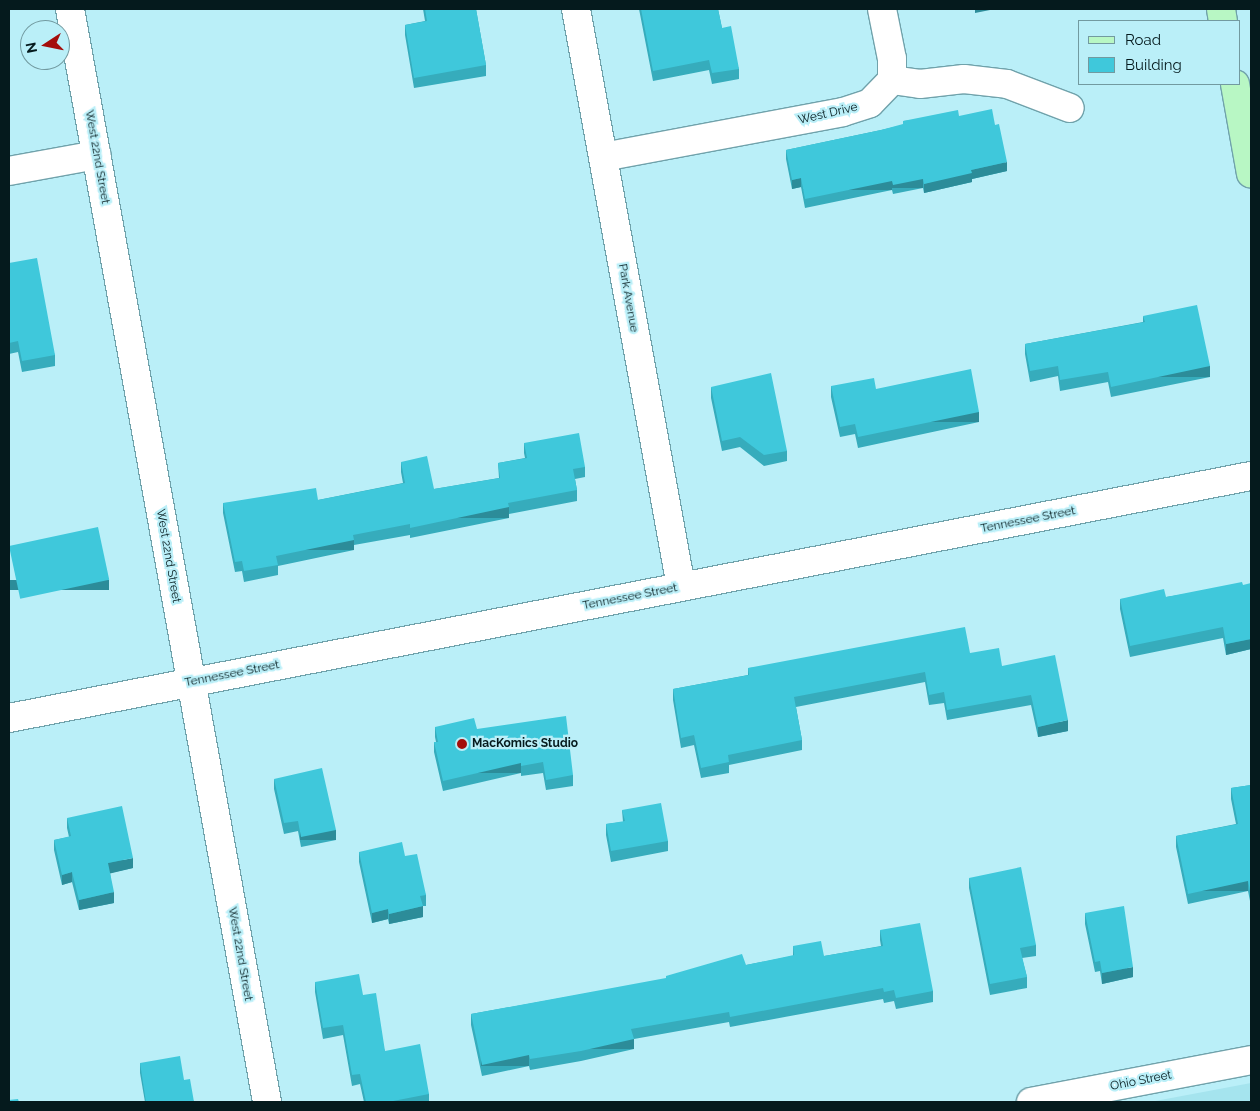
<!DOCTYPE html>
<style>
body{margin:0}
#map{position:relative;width:1260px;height:1111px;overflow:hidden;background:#baeff8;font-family:Raleway,sans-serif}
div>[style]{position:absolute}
.built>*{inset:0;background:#a5e4ee}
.roads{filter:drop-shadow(1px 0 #70a2ab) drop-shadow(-1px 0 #70a2ab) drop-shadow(0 1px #70a2ab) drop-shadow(0 -1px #70a2ab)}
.minor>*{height:28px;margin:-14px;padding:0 14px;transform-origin:14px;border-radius:14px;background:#fff}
.tertiary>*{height:28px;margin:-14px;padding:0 14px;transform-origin:14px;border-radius:14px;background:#fff}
.primary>*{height:28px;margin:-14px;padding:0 14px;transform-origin:14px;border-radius:14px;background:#b8f7c4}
.wall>*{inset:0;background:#36acbc}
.shaded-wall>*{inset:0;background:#2c8c99;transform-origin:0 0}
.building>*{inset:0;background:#3fc8db;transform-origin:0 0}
.dots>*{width:14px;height:14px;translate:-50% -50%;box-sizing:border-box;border:2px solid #baeff8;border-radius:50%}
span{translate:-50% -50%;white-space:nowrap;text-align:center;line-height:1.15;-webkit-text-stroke:4.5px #baeff8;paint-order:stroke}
.street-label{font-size:12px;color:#051a1d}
.poi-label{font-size:12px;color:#051a1d;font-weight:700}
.left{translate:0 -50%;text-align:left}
.frame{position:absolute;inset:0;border:10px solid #051a1d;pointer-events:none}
.legend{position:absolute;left:1078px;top:20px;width:162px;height:65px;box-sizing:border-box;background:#baeff8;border:1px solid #729aa0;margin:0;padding:6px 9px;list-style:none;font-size:15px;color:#051a1d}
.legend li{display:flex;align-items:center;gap:10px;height:25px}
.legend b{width:25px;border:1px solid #729aa0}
.north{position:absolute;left:20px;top:20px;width:50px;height:50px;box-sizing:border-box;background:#baeff8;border:1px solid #729aa0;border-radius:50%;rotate:259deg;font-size:14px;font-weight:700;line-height:20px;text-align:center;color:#051a1d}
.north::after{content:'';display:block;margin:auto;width:18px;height:22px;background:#a40e0b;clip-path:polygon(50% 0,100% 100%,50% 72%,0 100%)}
</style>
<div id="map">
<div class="built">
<i style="clip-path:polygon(1251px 1083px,1251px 1102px,1150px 1102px)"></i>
</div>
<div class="roads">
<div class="minor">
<i style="left:70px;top:9px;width:1111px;rotate:79.78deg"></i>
<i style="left:576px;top:9px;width:587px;rotate:79.7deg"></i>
<i style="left:882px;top:9px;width:51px;rotate:78.7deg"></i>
<i style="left:892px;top:59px;width:21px;rotate:90deg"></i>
<i style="left:892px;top:80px;width:28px;rotate:8deg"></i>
<i style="left:920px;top:84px;width:44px;rotate:-6.5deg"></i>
<i style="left:964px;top:79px;width:43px;rotate:6.6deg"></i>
<i style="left:1007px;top:84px;width:67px;rotate:20.9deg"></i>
<i style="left:603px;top:157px;width:244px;rotate:-10.6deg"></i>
<i style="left:843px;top:112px;width:28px;rotate:-18deg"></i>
<i style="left:870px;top:103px;width:32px;rotate:-46deg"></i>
<i style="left:9px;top:171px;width:89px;rotate:-10.3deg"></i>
<i style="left:1031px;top:1102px;width:224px;rotate:-10.8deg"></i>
</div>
<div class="tertiary">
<i style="left:9px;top:718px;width:1265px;rotate:-11.03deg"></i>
</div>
<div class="primary">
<i style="left:1221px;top:9px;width:12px;rotate:81deg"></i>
<i style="left:1235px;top:84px;width:91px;rotate:79.9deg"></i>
</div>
</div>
<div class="wall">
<i style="clip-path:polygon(423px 9px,476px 9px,486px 65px,486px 76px,414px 88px,405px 35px,405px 25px,425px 21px)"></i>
<i style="clip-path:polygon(639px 9px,718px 9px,722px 28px,739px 69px,739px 79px,712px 84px,709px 70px,653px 81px)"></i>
<i style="clip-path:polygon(959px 116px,995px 125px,1007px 171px,972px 179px,972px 182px,924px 193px,923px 188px,893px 194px,892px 190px,805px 208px,801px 187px,792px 189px,786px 159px,786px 150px,881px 130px,903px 125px,903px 121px)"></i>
<i style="clip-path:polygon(9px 263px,55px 355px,55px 366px,22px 372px,18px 352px,9px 354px)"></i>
<i style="clip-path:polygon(1143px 316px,1210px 377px,1111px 397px,1108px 382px,1060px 391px,1058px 376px,1030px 382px,1025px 354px,1025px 344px,1143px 322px)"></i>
<i style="clip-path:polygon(831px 386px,876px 389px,979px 422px,858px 448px,855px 434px,840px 437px,831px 397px)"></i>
<i style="clip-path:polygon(711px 387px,787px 451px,787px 461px,764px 466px,740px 447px,722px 451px,711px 398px)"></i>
<i style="clip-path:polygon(524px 443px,585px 467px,585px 477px,575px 479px,577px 490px,577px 501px,509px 514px,509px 518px,410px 538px,410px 535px,354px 545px,354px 550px,278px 566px,278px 575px,244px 582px,242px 571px,235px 572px,223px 513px,223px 503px,318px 500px,403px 483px,401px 472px,401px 462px,434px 489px,499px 478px,498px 463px,525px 458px,524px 453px)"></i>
<i style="clip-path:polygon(1243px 585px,1251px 585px,1251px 649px,1226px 655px,1223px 638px,1130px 657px,1120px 609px,1120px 599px,1166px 597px)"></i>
<i style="clip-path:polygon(970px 653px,1002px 666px,1068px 731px,1038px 737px,1031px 705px,947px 720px,944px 703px,929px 705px,925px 682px,796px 707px,802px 740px,802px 750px,729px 765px,729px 773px,701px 778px,694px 745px,681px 748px,673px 700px,673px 689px,748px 675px,748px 668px)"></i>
<i style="clip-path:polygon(435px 727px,477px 729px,573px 775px,573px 786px,546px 790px,543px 773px,521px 776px,521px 773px,443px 791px,434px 752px,434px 742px,436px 742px,435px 737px)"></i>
<i style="clip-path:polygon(274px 779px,336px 840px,301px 847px,298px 831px,284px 834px,274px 789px)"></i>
<i style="clip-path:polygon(1251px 785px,1251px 906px,1248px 891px,1188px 904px,1176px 847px,1176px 836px,1236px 824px,1231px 799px,1231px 788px)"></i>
<i style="clip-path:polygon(622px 810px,668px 841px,668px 851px,611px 862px,606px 835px,606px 824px,623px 822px)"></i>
<i style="clip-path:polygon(67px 818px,133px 868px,110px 873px,114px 903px,79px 910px,72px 882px,62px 885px,54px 850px,54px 840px,69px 837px,67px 828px)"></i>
<i style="clip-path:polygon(359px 852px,405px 856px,426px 895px,426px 906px,423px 906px,423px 917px,389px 924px,388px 919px,372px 923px,359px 862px)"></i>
<i style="clip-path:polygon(969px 878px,1036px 945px,1036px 956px,1022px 958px,1027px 977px,1027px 988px,990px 995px,969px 888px)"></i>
<i style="clip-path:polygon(1085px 913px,1133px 977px,1102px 984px,1100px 971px,1095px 972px,1085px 924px)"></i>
<i style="clip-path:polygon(880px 930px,933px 991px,933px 1002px,896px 1009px,894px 1001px,884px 1003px,883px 999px,730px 1027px,729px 1022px,634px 1039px,634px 1049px,581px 1061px,530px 1070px,529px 1066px,482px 1076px,471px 1025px,471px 1014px,746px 965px,793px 956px,793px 946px,824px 956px,881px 946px,880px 940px)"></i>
<i style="clip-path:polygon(315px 982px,363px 995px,385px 1051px,429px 1094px,429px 1102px,364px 1102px,360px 1084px,352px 1086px,343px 1035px,323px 1039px,315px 992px)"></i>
<i style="clip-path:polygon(140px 1063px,184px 1080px,194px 1102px,145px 1102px,140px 1073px)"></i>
</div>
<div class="shaded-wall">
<i style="clip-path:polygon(975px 9px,995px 9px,975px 13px)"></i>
<i style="clip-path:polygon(1007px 162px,1007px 171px,972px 179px,972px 182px,924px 193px,924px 184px,971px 170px)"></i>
<i style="clip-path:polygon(801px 178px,801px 187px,792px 189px,792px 180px)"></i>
<i style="left:923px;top:179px;width:9px;height:31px;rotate:90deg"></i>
<i style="left:892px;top:181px;width:9px;height:89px;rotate:90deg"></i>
<i style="left:1210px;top:366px;width:11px;height:101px;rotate:90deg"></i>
<i style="left:979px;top:412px;width:10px;height:124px;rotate:90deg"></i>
<i style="left:509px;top:507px;width:11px;height:101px;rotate:90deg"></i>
<i style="left:354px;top:540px;width:10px;height:80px;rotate:90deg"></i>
<i style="left:109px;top:580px;width:10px;height:102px;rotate:90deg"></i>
<i style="clip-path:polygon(1251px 639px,1251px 649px,1226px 655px,1226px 644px)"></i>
<i style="clip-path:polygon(1068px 720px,1068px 731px,1038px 737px,1038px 727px)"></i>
<i style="left:521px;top:763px;width:10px;height:80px;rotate:90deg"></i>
<i style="left:336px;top:830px;width:10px;height:36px;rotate:90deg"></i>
<i style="clip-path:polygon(133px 858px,133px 868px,108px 874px,108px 863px)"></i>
<i style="clip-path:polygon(72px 872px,72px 882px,62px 885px,62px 875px)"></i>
<i style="left:1248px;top:881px;width:10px;height:61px;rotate:90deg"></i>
<i style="clip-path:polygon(114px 892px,114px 903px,79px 910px,79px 900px)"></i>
<i style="clip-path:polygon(423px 906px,423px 917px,389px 924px,389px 914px)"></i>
<i style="clip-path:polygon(388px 909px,388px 919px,372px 923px,372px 913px)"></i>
<i style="clip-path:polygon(1133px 967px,1133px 977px,1102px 984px,1102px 973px)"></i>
<i style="left:634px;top:1039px;width:10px;height:54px;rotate:90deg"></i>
<i style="left:529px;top:1055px;width:11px;height:48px;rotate:90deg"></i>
</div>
<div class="building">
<i style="clip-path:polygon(425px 9px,476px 9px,486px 65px,414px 78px,405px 25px,427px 21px)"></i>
<i style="clip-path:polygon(641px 9px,718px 9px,722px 28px,731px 26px,739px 69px,712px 73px,709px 60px,653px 71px)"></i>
<i style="clip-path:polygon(992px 109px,995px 125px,999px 124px,1007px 162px,971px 170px,972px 173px,924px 184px,923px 179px,893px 185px,892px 181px,805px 199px,801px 178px,792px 180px,786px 150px,881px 130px,903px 124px,903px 121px,958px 110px,959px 116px)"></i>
<i style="clip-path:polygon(37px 258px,55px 355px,22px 361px,18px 341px,9px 343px,9px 263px)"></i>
<i style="clip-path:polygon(1197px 305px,1210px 366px,1111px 387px,1108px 372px,1060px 380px,1058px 366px,1030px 371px,1025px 344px,1145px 322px,1143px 316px)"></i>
<i style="clip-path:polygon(971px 369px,979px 412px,858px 437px,855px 424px,840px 427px,831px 386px,874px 378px,876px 389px)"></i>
<i style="clip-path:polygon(771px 373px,787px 451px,764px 455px,740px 437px,722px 441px,711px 387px)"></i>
<i style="clip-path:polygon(579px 433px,585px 467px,573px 469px,577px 490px,508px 503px,509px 507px,410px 528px,410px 524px,353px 535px,354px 540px,276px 556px,278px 565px,244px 571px,242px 561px,235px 562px,223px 503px,316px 488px,318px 500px,405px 483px,401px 462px,427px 456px,434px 489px,500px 478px,498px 463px,527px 458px,524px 443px)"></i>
<i style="left:98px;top:527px;width:54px;height:91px;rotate:78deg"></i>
<i style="clip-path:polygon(1242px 582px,1243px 585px,1251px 583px,1251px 639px,1226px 644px,1223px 627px,1130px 646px,1120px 599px,1164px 589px,1166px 597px)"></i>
<i style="clip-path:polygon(965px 627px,970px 653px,999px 648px,1002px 666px,1055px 655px,1068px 720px,1038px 727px,1031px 695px,947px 710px,944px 692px,929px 695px,925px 672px,794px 697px,802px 740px,728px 755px,729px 762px,701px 768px,694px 735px,681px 738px,673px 689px,749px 675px,748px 668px)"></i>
<i style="clip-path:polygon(566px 716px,573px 775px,546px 780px,543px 762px,521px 766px,521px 763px,443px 781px,434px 742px,438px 742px,435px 727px,474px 718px,477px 729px)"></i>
<i style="clip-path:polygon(322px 768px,336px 830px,301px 837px,298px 821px,284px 823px,274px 779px)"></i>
<i style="clip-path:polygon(1251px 785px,1251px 896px,1248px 881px,1188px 894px,1176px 836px,1238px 824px,1231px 788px)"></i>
<i style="clip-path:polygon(661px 803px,668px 841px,611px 851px,606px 824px,625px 821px,622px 810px)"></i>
<i style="clip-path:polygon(122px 806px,133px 858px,108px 863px,114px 892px,79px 900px,72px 872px,62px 875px,54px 840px,71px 836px,67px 818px)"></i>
<i style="clip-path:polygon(402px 842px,405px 856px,417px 854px,426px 895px,420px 896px,423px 906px,389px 914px,388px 909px,372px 913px,359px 852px)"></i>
<i style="clip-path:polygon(1021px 867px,1036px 945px,1020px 948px,1027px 977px,990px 984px,969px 878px)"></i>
<i style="clip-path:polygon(1124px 906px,1133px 967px,1102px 973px,1100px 961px,1095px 962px,1085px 913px)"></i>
<i style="clip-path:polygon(920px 923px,933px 991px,896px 998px,894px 990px,884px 992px,883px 988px,730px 1017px,729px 1012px,631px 1029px,634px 1039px,581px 1051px,530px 1059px,529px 1055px,482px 1065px,471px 1014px,666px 978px,666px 976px,742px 954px,746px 965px,794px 955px,793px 946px,821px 941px,824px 956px,883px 946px,880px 930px)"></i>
<i style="clip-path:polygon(359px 974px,363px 995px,376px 993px,385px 1051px,420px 1044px,429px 1094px,388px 1102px,366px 1102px,360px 1074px,352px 1075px,343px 1025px,323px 1028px,315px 982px)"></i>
<i style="clip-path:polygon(180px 1056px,184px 1080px,190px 1079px,194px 1102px,146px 1102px,140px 1063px)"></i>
<i style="clip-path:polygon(18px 1099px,19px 1102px,9px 1102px,9px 1100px)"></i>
</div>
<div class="dots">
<i style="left:462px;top:744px;background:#a40e0b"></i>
</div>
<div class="street-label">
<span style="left:828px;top:114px;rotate:-13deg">West Drive</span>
<span style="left:97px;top:157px;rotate:80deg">West 22nd Street</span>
<span style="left:628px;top:298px;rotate:80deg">Park Avenue</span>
<span style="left:1028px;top:520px;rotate:-11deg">Tennessee Street</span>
<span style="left:168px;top:556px;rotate:80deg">West 22nd Street</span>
<span style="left:630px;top:597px;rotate:-11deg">Tennessee Street</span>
<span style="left:232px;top:674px;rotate:-11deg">Tennessee Street</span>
<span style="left:240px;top:954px;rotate:80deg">West 22nd Street</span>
<span style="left:1141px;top:1081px;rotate:-11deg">Ohio Street</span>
</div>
<div class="poi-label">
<span class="left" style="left:472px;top:744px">MacKomics Studio</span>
</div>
<div class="frame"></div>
<ul class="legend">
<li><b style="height:6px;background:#b8f7c4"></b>Road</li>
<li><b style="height:14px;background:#3fc8db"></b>Building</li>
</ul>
<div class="north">N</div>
</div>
